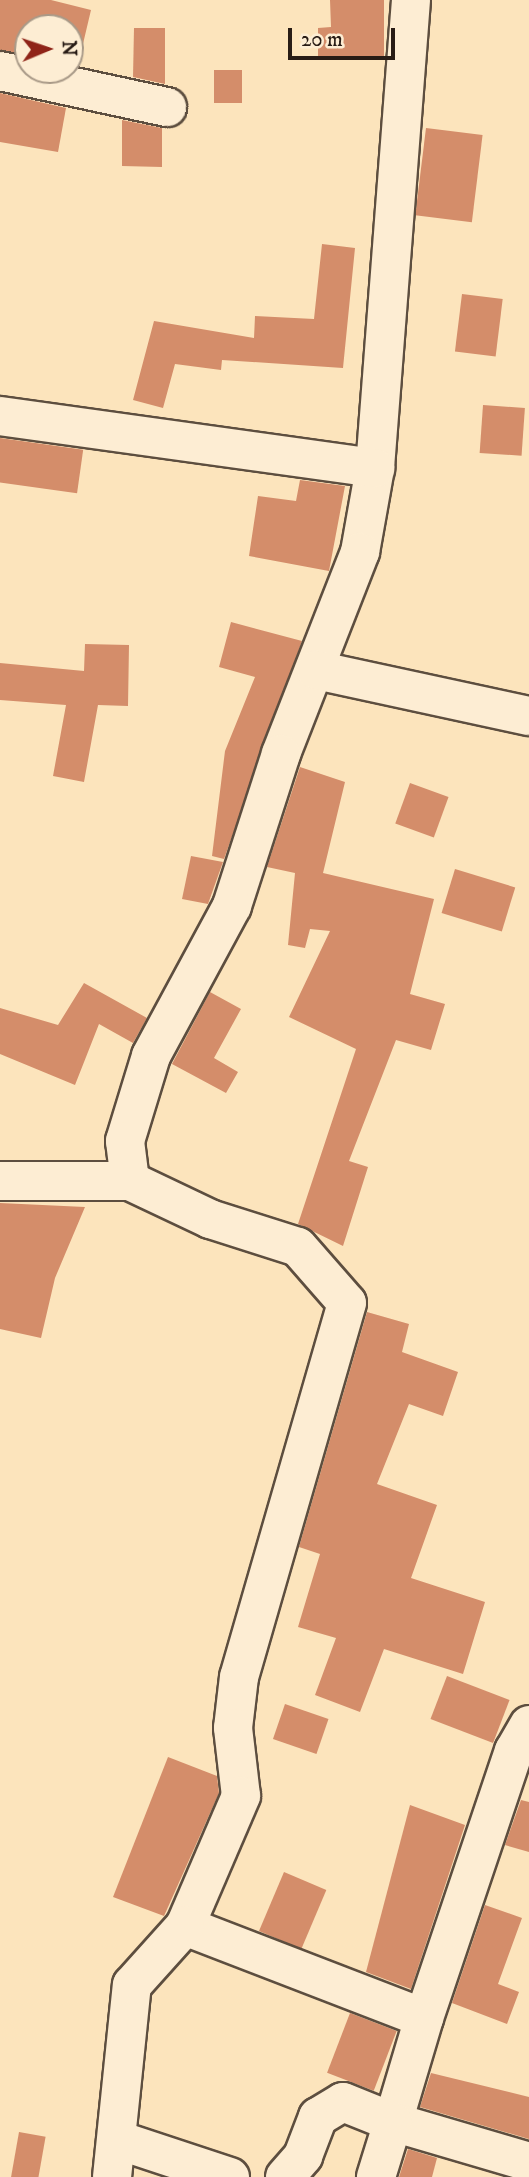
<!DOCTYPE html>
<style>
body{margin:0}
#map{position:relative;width:529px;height:2177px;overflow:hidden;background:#fce4bc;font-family:"IM FELL DW Pica",serif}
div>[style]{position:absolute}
.building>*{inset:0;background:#d48d6a;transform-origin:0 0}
.roads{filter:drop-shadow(2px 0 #5d4e3f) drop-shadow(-2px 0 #5d4e3f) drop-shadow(0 2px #5d4e3f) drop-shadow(0 -2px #5d4e3f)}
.street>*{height:38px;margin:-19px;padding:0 19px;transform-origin:19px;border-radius:19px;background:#fdedd3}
span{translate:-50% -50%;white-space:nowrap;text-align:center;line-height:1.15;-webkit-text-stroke:7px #fdedd3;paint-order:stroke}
.north{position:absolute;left:14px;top:14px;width:70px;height:70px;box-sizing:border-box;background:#fdedd3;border:2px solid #a89987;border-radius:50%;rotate:88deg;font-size:19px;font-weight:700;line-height:28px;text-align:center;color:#281c15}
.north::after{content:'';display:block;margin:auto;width:24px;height:32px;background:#8f2418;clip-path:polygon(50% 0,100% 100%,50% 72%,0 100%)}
.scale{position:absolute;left:288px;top:28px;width:107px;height:32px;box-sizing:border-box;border:4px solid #281c15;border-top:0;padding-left:9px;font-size:21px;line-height:24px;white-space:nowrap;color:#281c15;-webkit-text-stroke:5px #fdedd3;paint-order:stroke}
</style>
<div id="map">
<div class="building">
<i style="clip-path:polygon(0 0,51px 0,91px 10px,78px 65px,70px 64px,70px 28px,28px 28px,28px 55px,0 50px)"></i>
<i style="clip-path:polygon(330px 0,384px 0,384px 60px,318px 60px,318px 28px,331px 27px)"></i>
<i style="clip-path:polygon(134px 28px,165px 28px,165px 84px,133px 77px)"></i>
<i style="left:214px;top:70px;width:28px;height:33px"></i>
<i style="clip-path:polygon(0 93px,66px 108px,58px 152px,0 142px)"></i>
<i style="clip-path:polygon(122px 120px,162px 128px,162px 167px,122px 166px)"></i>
<i style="left:426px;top:128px;width:57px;height:88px;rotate:7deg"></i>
<i style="clip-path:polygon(322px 244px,355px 248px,343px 368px,222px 360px,221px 370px,175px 364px,163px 408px,133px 400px,154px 321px,254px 338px,255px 316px,314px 319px)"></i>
<i style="left:462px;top:294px;width:41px;height:58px;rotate:7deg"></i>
<i style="left:483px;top:405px;width:42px;height:48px;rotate:4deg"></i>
<i style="left:0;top:438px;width:84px;height:44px;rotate:8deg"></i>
<i style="clip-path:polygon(300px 480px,345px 486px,329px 571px,249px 556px,258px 496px,296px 501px)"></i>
<i style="clip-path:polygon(231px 622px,302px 641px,224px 859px,212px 856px,225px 751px,255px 677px,219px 667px)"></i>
<i style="clip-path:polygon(85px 644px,129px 645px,128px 706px,98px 705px,84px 782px,53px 776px,66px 705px,0 700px,0 663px,84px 671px)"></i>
<i style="clip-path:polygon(300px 767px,345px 782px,323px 873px,434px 899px,410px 994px,445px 1004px,431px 1050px,396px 1040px,349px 1161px,368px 1167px,343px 1246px,298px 1224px,356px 1049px,289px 1017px,330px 931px,310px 929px,305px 948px,288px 945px,295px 873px,267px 867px)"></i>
<i style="left:410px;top:783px;width:41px;height:43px;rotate:20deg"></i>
<i style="clip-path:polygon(191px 856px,223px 862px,208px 904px,182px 899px)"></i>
<i style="left:455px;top:869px;width:63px;height:46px;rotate:17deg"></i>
<i style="clip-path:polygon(84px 983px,147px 1018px,133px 1043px,99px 1024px,75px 1085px,0 1054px,0 1008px,58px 1025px)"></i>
<i style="clip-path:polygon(210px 992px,241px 1009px,214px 1058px,238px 1072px,226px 1093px,172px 1064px)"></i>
<i style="clip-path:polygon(0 1203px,85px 1207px,55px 1278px,41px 1338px,0 1329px)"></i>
<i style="clip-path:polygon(367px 1312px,409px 1324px,402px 1352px,458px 1372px,443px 1416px,409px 1404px,377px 1484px,437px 1505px,411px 1578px,485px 1602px,463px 1674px,384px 1649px,360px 1712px,315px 1695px,336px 1638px,298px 1627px,320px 1554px,299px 1547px)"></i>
<i style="left:447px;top:1676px;width:67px;height:46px;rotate:21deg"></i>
<i style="left:285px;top:1704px;width:46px;height:37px;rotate:19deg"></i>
<i style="clip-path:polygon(168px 1757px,217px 1776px,219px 1793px,164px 1916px,113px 1897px)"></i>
<i style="clip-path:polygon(521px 1800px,529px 1802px,529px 1852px,505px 1845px)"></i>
<i style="clip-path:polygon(410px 1805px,465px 1825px,411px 1989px,366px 1972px)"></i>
<i style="left:284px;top:1872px;width:46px;height:64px;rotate:23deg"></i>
<i style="clip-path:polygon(485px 1905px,522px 1918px,498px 1984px,519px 1992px,507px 2024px,452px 2003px)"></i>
<i style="left:350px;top:2013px;width:50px;height:64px;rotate:21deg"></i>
<i style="clip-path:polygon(431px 2073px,529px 2097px,529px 2139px,420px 2107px)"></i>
<i style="left:19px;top:2132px;width:27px;height:46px;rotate:10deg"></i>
<i style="clip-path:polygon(408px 2149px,437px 2158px,432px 2177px,399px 2177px)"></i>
</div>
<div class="roads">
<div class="street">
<i style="left:411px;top:0;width:469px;rotate:94.4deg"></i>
<i style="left:375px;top:468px;width:85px;rotate:100.1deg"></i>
<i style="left:360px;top:552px;width:217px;rotate:111.4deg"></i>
<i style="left:281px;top:754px;width:160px;rotate:107.9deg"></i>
<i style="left:232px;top:906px;width:170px;rotate:118.4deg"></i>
<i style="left:151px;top:1056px;width:89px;rotate:107deg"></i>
<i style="left:125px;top:1141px;width:40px;rotate:82.9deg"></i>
<i style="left:130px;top:1181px;width:89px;rotate:25.4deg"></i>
<i style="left:210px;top:1219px;width:92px;rotate:17.7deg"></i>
<i style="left:298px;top:1247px;width:74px;rotate:48.8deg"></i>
<i style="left:347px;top:1303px;width:389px;rotate:106.1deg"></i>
<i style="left:239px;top:1677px;width:51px;rotate:96.7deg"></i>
<i style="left:233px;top:1728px;width:68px;rotate:83.3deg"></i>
<i style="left:241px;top:1796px;width:142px;rotate:113.3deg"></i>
<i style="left:185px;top:1926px;width:256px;rotate:21.1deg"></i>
<i style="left:424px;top:2018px;width:109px;rotate:106.6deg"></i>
<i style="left:393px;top:2122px;width:142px;rotate:16.4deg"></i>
<i style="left:0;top:71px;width:171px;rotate:12.2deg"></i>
<i style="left:0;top:416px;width:379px;rotate:7.9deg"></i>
<i style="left:316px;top:670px;width:218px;rotate:12.2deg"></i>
<i style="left:0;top:1181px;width:130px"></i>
<i style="left:424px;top:2018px;width:282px;rotate:-71.4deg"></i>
<i style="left:514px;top:1751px;width:30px;rotate:-60deg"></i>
<i style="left:118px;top:2140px;width:118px;rotate:18.3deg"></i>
<i style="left:112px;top:2177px;width:193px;rotate:-84.1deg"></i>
<i style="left:132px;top:1985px;width:79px;rotate:-48.1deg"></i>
<i style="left:285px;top:2177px;width:28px;rotate:-49deg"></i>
<i style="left:303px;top:2156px;width:42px;rotate:-69deg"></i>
<i style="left:318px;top:2117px;width:29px;rotate:-31deg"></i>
<i style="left:343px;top:2102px;width:54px;rotate:21.8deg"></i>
<i style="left:393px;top:2122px;width:58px;rotate:107.2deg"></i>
</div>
</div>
<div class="north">N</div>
<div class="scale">20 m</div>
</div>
